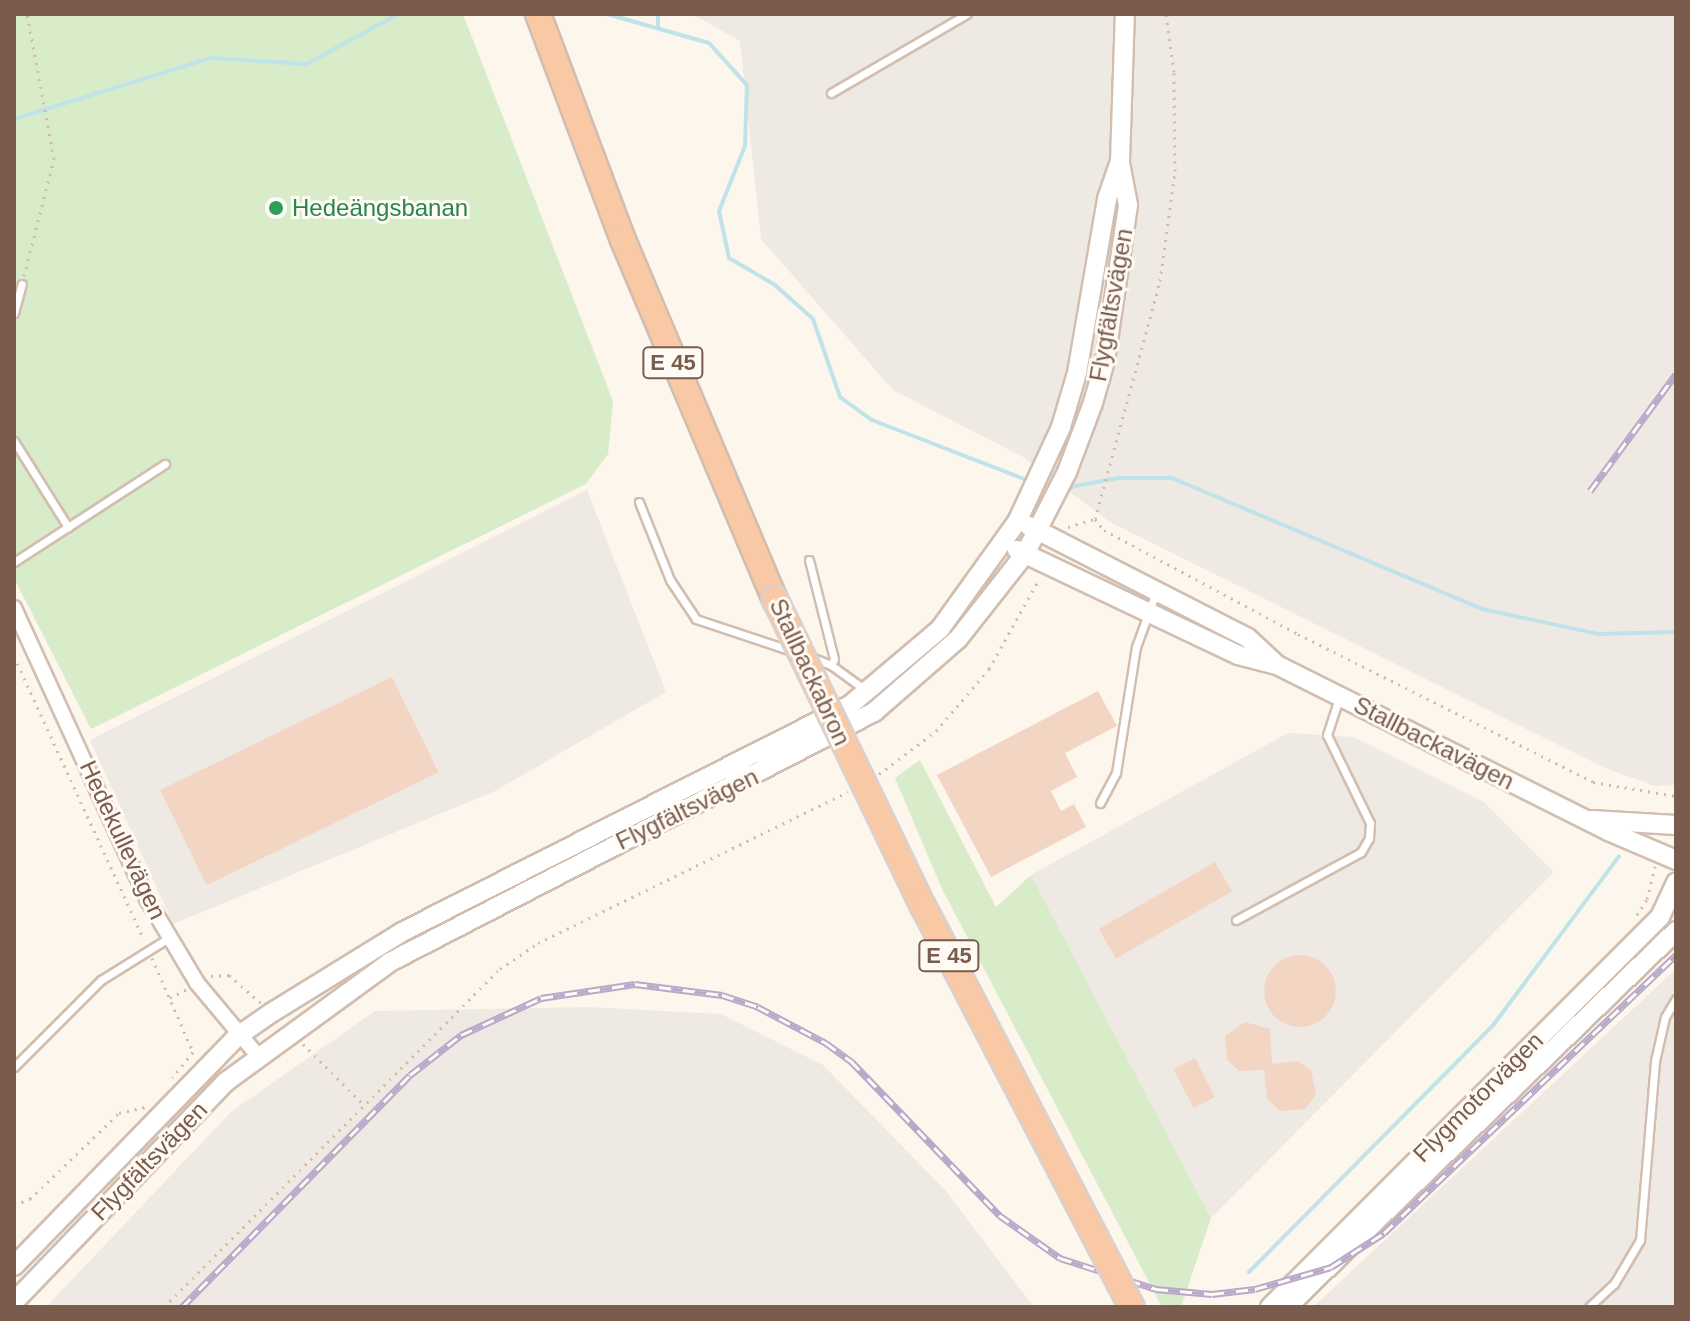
<!DOCTYPE html>
<meta charset="utf-8">
<style>
body{margin:0}
#map{position:relative;width:1690px;height:1321px;overflow:hidden;background:#fdf6ec;font-family:Helvetica,sans-serif}
div>[style]{position:absolute}
.industrial>*{inset:0;background:#efe9e4}
.green>*{inset:0;background:#d8ecc9}
.stream>*{height:4px;margin:-2px;padding:0 2px;transform-origin:2px;border-radius:2px;background:#bfe3e8}
.building>*{inset:0;background:#f3d5c3;transform-origin:0 0}
.round{border-radius:50%}
.path>*{height:3px;margin-top:-1.5px;transform-origin:0;background:repeating-linear-gradient(90deg,#d9b8a5 0 2px,transparent 0 8px)}
.roads{filter:drop-shadow(2px 0 #d1beb0) drop-shadow(-2px 0 #d1beb0) drop-shadow(0 2px #d1beb0) drop-shadow(0 -2px #d1beb0)}
.service>*{height:7px;margin:-3.5px;padding:0 3.5px;transform-origin:3.5px;border-radius:3.5px;background:#fff}
.minor>*{height:14px;margin:-7px;padding:0 7px;transform-origin:7px;border-radius:7px;background:#fff}
.tertiary>*{height:18px;margin:-9px;padding:0 9px;transform-origin:9px;border-radius:9px;background:#fff}
.trunk>*{height:24px;margin:-12px;padding:0 12px;transform-origin:12px;border-radius:12px;background:#f9c8a4}
.rail>*{height:7px;margin-top:-3.5px;transform-origin:0;background:repeating-linear-gradient(90deg,#fffaf3 0 12px,#b9a8c9 0 24px);box-sizing:border-box;border-block:2px solid #b9a8c9}
.bridges{filter:drop-shadow(2px 0 #dad1cd) drop-shadow(-2px 0 #dad1cd) drop-shadow(0 2px #dad1cd) drop-shadow(0 -2px #dad1cd)}
.trunk-bridge>*{height:24px;margin:-12px;padding:0 12px;transform-origin:12px;border-radius:12px;background:#f9c8a4}
.dots>*{width:22px;height:22px;translate:-50% -50%;box-sizing:border-box;border:4px solid #fffaf3;border-radius:50%}
span{translate:-50% -50%;white-space:nowrap;text-align:center;line-height:1.15;-webkit-text-stroke:6px #fffaf3;paint-order:stroke}
.shield-label span{padding:2px 6px;background:#fffaf3;border:2px solid;border-radius:6px;-webkit-text-stroke-width:0}
.shield-label{font-size:22px;color:#7a5c4d;font-weight:700}
.leisure-label{font-size:24px;color:#27864d}
.left{translate:0 -50%;text-align:left}
.street-label{font-size:24px;color:#7a5c4d}
.frame{position:absolute;inset:0;border:16px solid #7a5c4d;pointer-events:none}
</style>
<div id="map">
<div class="industrial">
<i style="clip-path:polygon(692px 14px,1676px 14px,1676px 785px,1655px 786px,1605px 768px,1110px 522px,1023px 457px,893px 390px,761px 239px,740px 41px)"></i>
<i style="clip-path:polygon(587px 490px,666px 692px,495px 791px,173px 924px,90px 740px)"></i>
<i style="clip-path:polygon(1288px 733px,1354px 737px,1484px 802px,1554px 872px,1211px 1218px,1031px 875px)"></i>
<i style="clip-path:polygon(1676px 969px,1676px 1307px,1313px 1307px)"></i>
<i style="clip-path:polygon(589px 1007px,721px 1014px,823px 1065px,945px 1190px,1034px 1307px,46px 1307px,231px 1112px,375px 1011px)"></i>
</div>
<div class="green">
<i style="clip-path:polygon(14px 14px,463px 14px,613px 401px,608px 454px,586px 484px,91px 729px,14px 578px)"></i>
<i style="clip-path:polygon(920px 760px,996px 907px,1031px 875px,1211px 1218px,1181px 1307px,1162px 1307px,942px 889px,895px 778px)"></i>
</div>
<div class="stream">
<i style="left:607px;top:14px;width:106px;rotate:15.9deg"></i>
<i style="left:709px;top:43px;width:57px;rotate:47.9deg"></i>
<i style="left:747px;top:85px;width:61px;rotate:91.9deg"></i>
<i style="left:745px;top:146px;width:70px;rotate:111.8deg"></i>
<i style="left:719px;top:211px;width:48px;rotate:78deg"></i>
<i style="left:729px;top:258px;width:53px;rotate:30.4deg"></i>
<i style="left:775px;top:285px;width:51px;rotate:41.8deg"></i>
<i style="left:813px;top:319px;width:83px;rotate:70.9deg"></i>
<i style="left:840px;top:397px;width:39px;rotate:36deg"></i>
<i style="left:872px;top:420px;width:168px;rotate:21.2deg"></i>
<i style="left:658px;top:27px;width:13px;rotate:-90deg"></i>
<i style="left:14px;top:119px;width:206px;rotate:-17.2deg"></i>
<i style="left:211px;top:58px;width:96px;rotate:3.6deg"></i>
<i style="left:307px;top:64px;width:104px;rotate:-28.8deg"></i>
<i style="left:1065px;top:488px;width:54px;rotate:-10.7deg"></i>
<i style="left:1118px;top:478px;width:54px"></i>
<i style="left:1172px;top:478px;width:337px;rotate:22.9deg"></i>
<i style="left:1482px;top:609px;width:120px;rotate:12.1deg"></i>
<i style="left:1599px;top:634px;width:77px;rotate:-1.5deg"></i>
<i style="left:1249px;top:1272px;width:349px;rotate:-45.3deg"></i>
<i style="left:1494px;top:1024px;width:209px;rotate:-53.3deg"></i>
</div>
<div class="building">
<i style="left:392px;top:677px;width:106px;height:258px;rotate:64deg"></i>
<i style="clip-path:polygon(1098px 691px,1117px 726px,1065px 753px,1077px 777px,1051px 791px,1061px 811px,1074px 804px,1086px 827px,991px 877px,937px 775px)"></i>
<i style="left:1215px;top:862px;width:34px;height:134px;rotate:60deg"></i>
<i class="round" style="left:1264px;top:955px;width:72px;height:72px"></i>
<i style="clip-path:polygon(1245px 1022px,1270px 1029px,1272px 1064px,1297px 1061px,1311px 1070px,1316px 1095px,1305px 1109px,1280px 1111px,1267px 1099px,1264px 1070px,1239px 1071px,1227px 1060px,1225px 1036px)"></i>
<i style="left:1195px;top:1058px;width:44px;height:24px;rotate:63deg"></i>
</div>
<div class="path">
<i style="left:24px;top:276px;width:121px;rotate:-75.6deg"></i>
<i style="left:54px;top:159px;width:147px;rotate:-100.5deg"></i>
<i style="left:1095px;top:519px;width:247px;rotate:-74.7deg"></i>
<i style="left:1160px;top:281px;width:111px;rotate:-82.2deg"></i>
<i style="left:1175px;top:171px;width:99px;rotate:-90.6deg"></i>
<i style="left:1174px;top:72px;width:59px;rotate:-97.9deg"></i>
<i style="left:1068px;top:527px;width:28px;rotate:-17deg"></i>
<i style="left:1095px;top:519px;width:14px;rotate:51deg"></i>
<i style="left:1104px;top:530px;width:220px;rotate:28.2deg"></i>
<i style="left:1298px;top:634px;width:330px;rotate:26.6deg"></i>
<i style="left:1593px;top:782px;width:84px;rotate:9.6deg"></i>
<i style="left:14px;top:656px;width:312px;rotate:65.4deg"></i>
<i style="left:879px;top:774px;width:71px;rotate:-37deg"></i>
<i style="left:936px;top:731px;width:82px;rotate:-49.5deg"></i>
<i style="left:989px;top:669px;width:103px;rotate:-60.9deg"></i>
<i style="left:1637px;top:915px;width:19px;rotate:-58deg"></i>
<i style="left:1647px;top:899px;width:34px;rotate:-76deg"></i>
<i style="left:152px;top:958px;width:103px;rotate:66.4deg"></i>
<i style="left:193px;top:1052px;width:33px;rotate:129deg"></i>
<i style="left:211px;top:976px;width:18px;rotate:-3deg"></i>
<i style="left:229px;top:975px;width:43px;rotate:41.2deg"></i>
<i style="left:170px;top:998px;width:19px;rotate:-28deg"></i>
<i style="left:303px;top:1044px;width:85px;rotate:45deg"></i>
<i style="left:14px;top:1205px;width:17px;rotate:-21deg"></i>
<i style="left:30px;top:1199px;width:124px;rotate:-44deg"></i>
<i style="left:119px;top:1113px;width:27px;rotate:-13deg"></i>
<i style="left:164px;top:1307px;width:477px;rotate:-45.2deg"></i>
<i style="left:500px;top:969px;width:46px;rotate:-34.4deg"></i>
<i style="left:538px;top:943px;width:345px;rotate:-26deg"></i>
</div>
<div class="roads">
<div class="service">
<i style="left:831px;top:93px;width:157px;rotate:-30.2deg"></i>
<i style="left:14px;top:313px;width:30px;rotate:-75deg"></i>
<i style="left:14px;top:441px;width:102px;rotate:57.9deg"></i>
<i style="left:639px;top:502px;width:84px;rotate:68.3deg"></i>
<i style="left:670px;top:580px;width:47px;rotate:56.3deg"></i>
<i style="left:696px;top:619px;width:104px;rotate:18.4deg"></i>
<i style="left:809px;top:560px;width:102px;rotate:75.8deg"></i>
<i style="left:834px;top:659px;width:7px;rotate:117deg"></i>
<i style="left:831px;top:665px;width:41px;rotate:36deg"></i>
<i style="left:14px;top:562px;width:180px;rotate:-33deg"></i>
<i style="left:811px;top:657px;width:22px;rotate:22deg"></i>
<i style="left:1100px;top:803px;width:34px;rotate:-62deg"></i>
<i style="left:1116px;top:773px;width:128px;rotate:-81deg"></i>
<i style="left:1136px;top:647px;width:59px;rotate:-70deg"></i>
<i style="left:1236px;top:920px;width:142px;rotate:-28.5deg"></i>
<i style="left:1361px;top:852px;width:16px;rotate:-60deg"></i>
<i style="left:1369px;top:838px;width:15px;rotate:-86deg"></i>
<i style="left:1370px;top:823px;width:98px;rotate:-116deg"></i>
<i style="left:1327px;top:735px;width:39px;rotate:-72deg"></i>
<i style="left:14px;top:1067px;width:123px;rotate:-45deg"></i>
<i style="left:101px;top:980px;width:81px;rotate:-31.9deg"></i>
<i style="left:1589px;top:1307px;width:34px;rotate:-43deg"></i>
<i style="left:1614px;top:1284px;width:51px;rotate:-59.4deg"></i>
<i style="left:1640px;top:1240px;width:180px;rotate:-85.2deg"></i>
<i style="left:1655px;top:1061px;width:45px;rotate:-77.2deg"></i>
<i style="left:1665px;top:1017px;width:21px;rotate:-59deg"></i>
</div>
<div class="minor">
<i style="left:14px;top:608px;width:320px;rotate:65.4deg"></i>
<i style="left:147px;top:899px;width:98px;rotate:59.2deg"></i>
<i style="left:197px;top:983px;width:95px;rotate:50.1deg"></i>
</div>
<div class="tertiary">
<i style="left:1029px;top:526px;width:246px;rotate:27.1deg"></i>
<i style="left:1248px;top:638px;width:37px;rotate:43deg"></i>
<i style="left:1017px;top:550px;width:245px;rotate:25.4deg"></i>
<i style="left:1238px;top:655px;width:40px;rotate:14.4deg"></i>
<i style="left:1277px;top:665px;width:370px;rotate:26.6deg"></i>
<i style="left:1608px;top:831px;width:74px;rotate:23.1deg"></i>
<i style="left:1592px;top:820px;width:84px;rotate:3.4deg"></i>
<i style="left:14px;top:1266px;width:321px;rotate:-45.8deg"></i>
<i style="left:238px;top:1036px;width:40px;rotate:-34.9deg"></i>
<i style="left:271px;top:1013px;width:154px;rotate:-31.7deg"></i>
<i style="left:402px;top:932px;width:502px;rotate:-26.87deg"></i>
<i style="left:850px;top:705px;width:118px;rotate:-40.2deg"></i>
<i style="left:940px;top:629px;width:132px;rotate:-54.3deg"></i>
<i style="left:1017px;top:522px;width:105px;rotate:-65.1deg"></i>
<i style="left:1061px;top:427px;width:56px;rotate:-73.5deg"></i>
<i style="left:1077px;top:373px;width:177px;rotate:-80.2deg"></i>
<i style="left:1107px;top:199px;width:40px;rotate:-71.1deg"></i>
<i style="left:1120px;top:161px;width:147px;rotate:-88.1deg"></i>
<i style="left:14px;top:1302px;width:307px;rotate:-46.1deg"></i>
<i style="left:227px;top:1081px;width:202px;rotate:-36.1deg"></i>
<i style="left:390px;top:962px;width:545px;rotate:-27.32deg"></i>
<i style="left:874px;top:712px;width:111px;rotate:-41deg"></i>
<i style="left:958px;top:639px;width:108px;rotate:-51.8deg"></i>
<i style="left:1025px;top:554px;width:92px;rotate:-62.9deg"></i>
<i style="left:1067px;top:472px;width:74px;rotate:-69.4deg"></i>
<i style="left:1093px;top:403px;width:44px;rotate:-74.1deg"></i>
<i style="left:1105px;top:361px;width:158px;rotate:-81.6deg"></i>
<i style="left:1128px;top:205px;width:43px;rotate:-100.8deg"></i>
<i style="left:1270px;top:1307px;width:552px;rotate:-45deg"></i>
<i style="left:1660px;top:917px;width:38px;rotate:-65deg"></i>
<i style="left:1287px;top:1307px;width:541px;rotate:-44.03deg"></i>
</div>
<div class="trunk">
<i style="left:538px;top:14px;width:241px;rotate:69.4deg"></i>
<i style="left:623px;top:240px;width:390px;rotate:67.1deg"></i>
</div>
</div>
<div class="rail">
<i style="left:1590px;top:491px;width:145px;rotate:-53.7deg"></i>
<i style="left:182px;top:1307px;width:325px;rotate:-45.5deg"></i>
<i style="left:410px;top:1075px;width:65px;rotate:-38.1deg"></i>
<i style="left:461px;top:1035px;width:88px;rotate:-24.8deg"></i>
<i style="left:541px;top:998px;width:95px;rotate:-8.5deg"></i>
<i style="left:635px;top:984px;width:88px;rotate:7.2deg"></i>
<i style="left:722px;top:995px;width:38px;rotate:18deg"></i>
<i style="left:758px;top:1007px;width:77px;rotate:27.9deg"></i>
<i style="left:826px;top:1043px;width:31px;rotate:36deg"></i>
<i style="left:851px;top:1061px;width:214px;rotate:46.1deg"></i>
<i style="left:999px;top:1215px;width:75px;rotate:35.2deg"></i>
<i style="left:1060px;top:1258px;width:101px;rotate:17.9deg"></i>
<i style="left:1156px;top:1289px;width:56px;rotate:5.1deg"></i>
<i style="left:1212px;top:1294px;width:43px;rotate:-6.6deg"></i>
<i style="left:1255px;top:1289px;width:79px;rotate:-16.1deg"></i>
<i style="left:1331px;top:1267px;width:63px;rotate:-32.7deg"></i>
<i style="left:1384px;top:1233px;width:403px;rotate:-43.6deg"></i>
</div>
<div class="bridges">
<div class="trunk-bridge">
<i style="left:775px;top:599px;width:341px;rotate:64.3deg"></i>
<i style="left:923px;top:906px;width:452px;rotate:62.5deg"></i>
</div>
</div>
<div class="dots">
<i style="left:276px;top:208px;background:#2e9e5b"></i>
</div>
<div class="shield-label">
<span style="left:673px;top:363px">E 45</span>
<span style="left:949px;top:956px">E 45</span>
</div>
<div class="leisure-label">
<span class="left" style="left:292px;top:208px">Hedeängsbanan</span>
</div>
<div class="street-label">
<span style="left:1111px;top:305px;rotate:-80deg">Flygfältsvägen</span>
<span style="left:810px;top:672px;rotate:65deg">Stallbackabron</span>
<span style="left:1434px;top:743px;rotate:27deg">Stallbackavägen</span>
<span style="left:687px;top:809px;rotate:-26deg">Flygfältsvägen</span>
<span style="left:123px;top:840px;rotate:65deg">Hedekullevägen</span>
<span style="left:1478px;top:1097px;rotate:-45deg">Flygmotorvägen</span>
<span style="left:149px;top:1161px;rotate:-46deg">Flygfältsvägen</span>
</div>
<div class="frame"></div>
</div>
